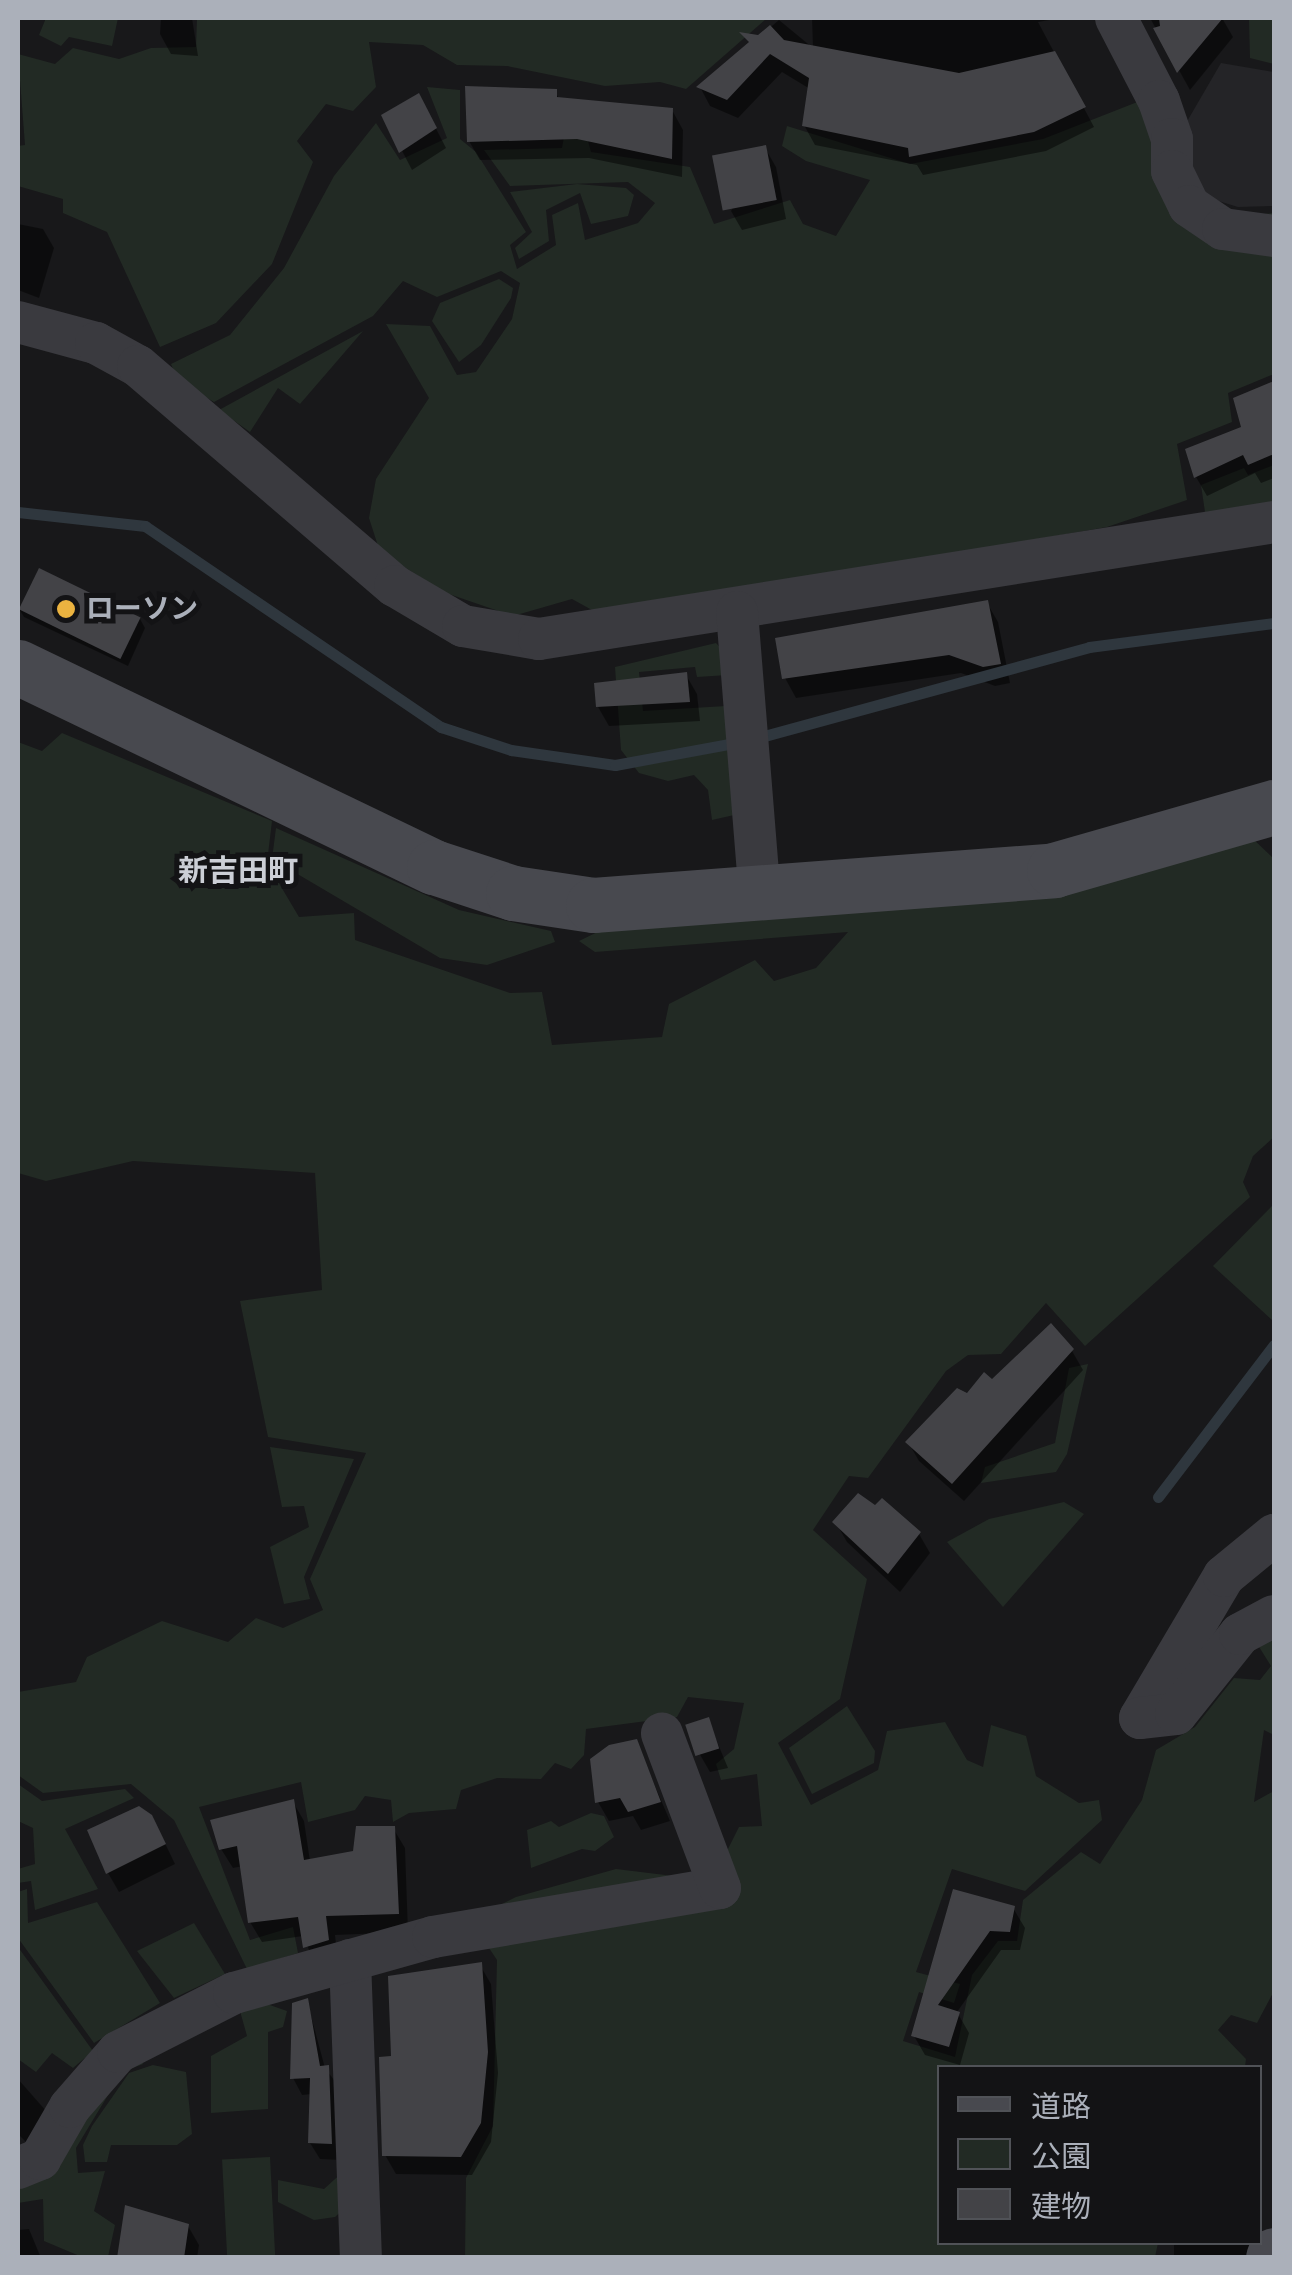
<!DOCTYPE html>
<meta charset="utf-8">
<style>
body{margin:0}
#map{position:relative;width:1292px;height:2275px;overflow:hidden;background:#18181a;font-family:Raleway,"Noto Sans JP",sans-serif}
div>[style]{position:absolute}
.built>*{inset:0;background:#242427}
.green>*{inset:0;background:#222a24;transform-origin:0 0}
.shadow>*{inset:0;background:#0007;transform-origin:0 0}
.stream>*{height:11px;margin:-5.5px;padding:0 5.5px;transform-origin:5.5px;border-radius:5.5px;background:#2f373e}
.building>*{inset:0;background:#434347;transform-origin:0 0}
.street>*{height:42px;margin:-21px;padding:0 21px;transform-origin:21px;border-radius:21px;background:#3a3a3f}
.secondary>*{height:55px;margin:-27.5px;padding:0 27.5px;transform-origin:27.5px;border-radius:27.5px;background:#48494f}
.dots>*{width:28px;height:28px;translate:-50% -50%;box-sizing:border-box;border:5px solid #131315;border-radius:50%}
span{translate:-50% -50%;white-space:nowrap;text-align:center;line-height:1.15;-webkit-text-stroke:10px #131315;paint-order:stroke}
.poi-label{font-size:28px;color:#abb0ba;font-weight:700}
.left{translate:0 -50%;text-align:left}
.neighbourhood-label{font-size:30px;color:#cccfd6;font-weight:700}
.frame{position:absolute;inset:0;border:20px solid #abb0ba;pointer-events:none}
.legend{position:absolute;left:937px;top:2065px;width:325px;height:180px;box-sizing:border-box;background:#131315;border:2px solid #505257;margin:0;padding:12px 18px;list-style:none;font-size:30px;color:#abb0ba}
.legend li{display:flex;align-items:center;gap:20px;height:50px}
.legend b{width:50px;border:2px solid #505257}
</style>
<div id="map">
<div class="built">
<i style="clip-path:polygon(1221px 63px,1274px 72px,1274px 206px,1238px 207px,1196px 194px,1182px 130px)"></i>
</div>
<div class="green">
<i style="clip-path:polygon(46px 18px,118px 18px,112px 46px,69px 37px,61px 46px,39px 35px)"></i>
<i style="clip-path:polygon(197px 18px,767px 18px,686px 89px,660px 82px,605px 86px,507px 66px,457px 65px,423px 45px,369px 42px,376px 87px,353px 111px,326px 104px,297px 141px,313px 162px,272px 264px,216px 323px,160px 347px,107px 232px,63px 213px,63px 199px,18px 186px,18px 146px,25px 145px,18px 54px,55px 64px,73px 48px,119px 59px,151px 48px,196px 47px)"></i>
<i style="clip-path:polygon(1249px 18px,1274px 18px,1274px 64px,1250px 58px)"></i>
<i style="clip-path:polygon(427px 87px,460px 90px,460px 139px,476px 152px,526px 232px,510px 245px,517px 269px,556px 245px,552px 215px,578px 203px,585px 240px,638px 223px,655px 203px,628px 182px,510px 186px,484px 150px,562px 148px,566px 126px,585px 130px,591px 152px,690px 167px,714px 224px,790px 200px,803px 224px,836px 236px,870px 180px,806px 161px,782px 146px,787px 126px,910px 164px,1043px 139px,1145px 99px,1164px 173px,1239px 216px,1274px 213px,1274px 374px,1228px 393px,1232px 422px,1177px 444px,1187px 500px,1107px 527px,601px 615px,572px 599px,513px 616px,446px 593px,380px 552px,369px 518px,376px 479px,429px 398px,386px 324px,430px 326px,457px 375px,476px 372px,512px 319px,520px 283px,501px 271px,437px 297px,403px 281px,373px 316px,214px 402px,178px 381px,171px 364px,230px 335px,284px 268px,334px 176px,376px 123px,400px 160px,447px 138px)"></i>
<i style="clip-path:polygon(577px 184px,626px 188px,634px 195px,628px 216px,591px 224px,580px 193px,546px 210px,549px 241px,519px 259px,515px 248px,532px 232px,510px 192px)"></i>
<i style="clip-path:polygon(499px 279px,513px 288px,511px 298px,481px 345px,459px 362px,432px 321px,440px 303px)"></i>
<i style="clip-path:polygon(363px 331px,300px 404px,278px 388px,250px 432px,219px 410px)"></i>
<i style="clip-path:polygon(1274px 465px,1274px 504px,1205px 512px,1201px 485px,1244px 468px,1248px 475px)"></i>
<i style="clip-path:polygon(716px 643px,725px 653px,728px 675px,697px 677px,695px 667px,639px 672px,643px 711px,726px 706px,743px 813px,712px 820px,708px 790px,694px 775px,668px 781px,639px 773px,621px 750px,615px 667px)"></i>
<i style="clip-path:polygon(62px 733px,272px 821px,267px 863px,299px 917px,354px 913px,355px 940px,510px 993px,542px 992px,552px 1045px,662px 1037px,669px 1004px,755px 960px,774px 981px,816px 968px,848px 932px,595px 952px,579px 941px,616px 923px,1250px 836px,1274px 859px,1274px 1137px,1253px 1156px,1243px 1182px,1250px 1197px,1085px 1346px,1046px 1303px,1001px 1354px,968px 1355px,946px 1371px,868px 1478px,849px 1476px,813px 1530px,867px 1579px,840px 1699px,778px 1743px,811px 1805px,878px 1770px,887px 1731px,945px 1722px,967px 1760px,983px 1767px,991px 1725px,1026px 1736px,1036px 1776px,1079px 1803px,1099px 1800px,1102px 1820px,1025px 1891px,952px 1869px,916px 1972px,960px 1984px,954px 2003px,919px 1992px,903px 2041px,955px 2057px,972px 1975px,998px 1941px,1017px 1941px,1023px 1900px,1081px 1852px,1100px 1864px,1142px 1800px,1156px 1750px,1195px 1727px,1234px 1678px,1260px 1680px,1271px 1666px,1256px 1642px,1274px 1631px,1274px 1735px,1264px 1730px,1254px 1802px,1274px 1791px,1274px 1991px,1257px 2023px,1231px 2015px,1218px 2030px,1246px 2059px,1245px 2067px,939px 2068px,939px 2242px,1158px 2243px,1155px 2257px,465px 2257px,466px 2178px,493px 2126px,497px 1960px,485px 1942px,486px 1912px,516px 1897px,616px 1869px,698px 1879px,727px 1851px,739px 1827px,762px 1826px,757px 1774px,721px 1780px,716px 1764px,734px 1749px,744px 1703px,688px 1697px,677px 1717px,586px 1729px,584px 1755px,571px 1769px,555px 1763px,541px 1779px,497px 1778px,461px 1790px,456px 1809px,409px 1813px,393px 1822px,391px 1800px,365px 1796px,355px 1810px,308px 1822px,301px 1782px,199px 1807px,250px 1940px,293px 1927px,298px 1953px,247px 1969px,174px 1820px,131px 1784px,43px 1793px,18px 1775px,18px 1692px,76px 1682px,87px 1657px,162px 1621px,228px 1642px,256px 1618px,283px 1628px,323px 1610px,310px 1579px,366px 1453px,268px 1437px,240px 1301px,322px 1290px,315px 1173px,133px 1161px,46px 1181px,18px 1173px,18px 742px,42px 751px)"></i>
<i style="clip-path:polygon(276px 828px,459px 910px,551px 931px,555px 942px,487px 965px,440px 958px,272px 859px)"></i>
<i style="clip-path:polygon(1274px 1204px,1274px 1318px,1272px 1320px,1213px 1266px)"></i>
<i style="clip-path:polygon(1088px 1364px,1067px 1454px,1056px 1472px,981px 1483px,985px 1467px,1055px 1443px,1069px 1368px)"></i>
<i style="clip-path:polygon(270px 1447px,354px 1459px,304px 1577px,310px 1599px,284px 1604px,270px 1547px,309px 1527px,304px 1506px,282px 1507px)"></i>
<i style="clip-path:polygon(1064px 1502px,1084px 1514px,1003px 1607px,947px 1542px,989px 1519px)"></i>
<i style="clip-path:polygon(847px 1706px,875px 1751px,874px 1763px,812px 1794px,789px 1748px)"></i>
<i style="clip-path:polygon(18px 1784px,42px 1801px,125px 1789px,134px 1798px,65px 1829px,98px 1889px,35px 1910px,31px 1881px,18px 1883px,18px 1869px,35px 1864px,33px 1828px,18px 1821px)"></i>
<i style="clip-path:polygon(591px 1813px,604px 1816px,614px 1837px,595px 1851px,582px 1849px,531px 1868px,527px 1830px,551px 1821px,559px 1827px)"></i>
<i style="clip-path:polygon(27px 1889px,28px 1923px,97px 1902px,160px 2003px,94px 2043px,18px 1938px,18px 1892px)"></i>
<i style="clip-path:polygon(194px 1923px,225px 1974px,174px 1998px,137px 1951px)"></i>
<i style="clip-path:polygon(18px 1947px,93px 2051px,73px 2068px,52px 2053px,36px 2072px,18px 2059px)"></i>
<i style="clip-path:polygon(264px 2003px,287px 2011px,283px 2027px,268px 2032px,268px 2109px,211px 2113px,211px 2056px,247px 2036px,240px 2011px)"></i>
<i style="clip-path:polygon(139px 2053px,143px 2064px,122px 2072px,76px 2148px,78px 2173px,105px 2171px,94px 2211px,115px 2225px,108px 2257px,82px 2257px,44px 2241px,43px 2199px,18px 2203px,18px 2181px)"></i>
<i style="clip-path:polygon(153px 2065px,186px 2072px,192px 2134px,177px 2145px,111px 2145px,107px 2162px,85px 2162px,83px 2145px,92px 2126px,129px 2073px)"></i>
<i style="left:270px;top:2157px;width:100px;height:48px;rotate:87deg"></i>
<i style="clip-path:polygon(346px 2169px,347px 2206px,335px 2217px,314px 2220px,278px 2202px,278px 2180px,324px 2189px)"></i>
</div>
<div class="shadow">
<i style="clip-path:polygon(161px 18px,192px 18px,198px 56px,171px 54px,160px 34px)"></i>
<i style="clip-path:polygon(812px 18px,1061px 18px,1038px 22px,1094px 127px,1046px 151px,923px 175px,917px 165px,815px 145px,804px 125px,810px 89px,782px 72px,738px 118px,710px 106px,700px 87px,779px 20px,813px 48px)"></i>
<i style="clip-path:polygon(1150px 18px,1222px 18px,1233px 37px,1190px 90px)"></i>
<i style="clip-path:polygon(555px 92px,560px 100px,672px 110px,683px 130px,682px 177px,589px 158px,480px 160px,469px 141px)"></i>
<i style="clip-path:polygon(429px 115px,446px 148px,412px 170px,384px 116px)"></i>
<i style="clip-path:polygon(765px 148px,776px 167px,786px 219px,742px 230px,731px 211px)"></i>
<i style="clip-path:polygon(18px 224px,43px 229px,54px 248px,39px 298px,18px 290px)"></i>
<i style="clip-path:polygon(1274px 384px,1274px 478px,1261px 483px,1255px 473px,1207px 496px,1196px 477px,1244px 428px,1236px 399px)"></i>
<i style="clip-path:polygon(987px 603px,998px 622px,1010px 683px,995px 686px,961px 673px,796px 698px,785px 678px)"></i>
<i style="clip-path:polygon(19px 609px,140px 619px,145px 628px,128px 666px,24px 617px)"></i>
<i style="clip-path:polygon(686px 675px,697px 694px,700px 721px,609px 726px,598px 707px)"></i>
<i style="clip-path:polygon(1072px 1351px,1083px 1370px,964px 1501px,919px 1461px,908px 1442px,968px 1396px)"></i>
<i style="clip-path:polygon(836px 1523px,919px 1534px,930px 1553px,900px 1592px,847px 1542px)"></i>
<i style="clip-path:polygon(708px 1720px,728px 1768px,710px 1772px,699px 1753px)"></i>
<i style="clip-path:polygon(636px 1742px,670px 1821px,641px 1830px,633px 1816px,609px 1821px,598px 1802px)"></i>
<i style="clip-path:polygon(293px 1802px,304px 1821px,310px 1861px,355px 1853px,393px 1828px,405px 1848px,408px 1932px,335px 1935px,338px 1960px,316px 1966px,303px 1936px,262px 1942px,250px 1922px,243px 1866px,233px 1868px,221px 1849px)"></i>
<i style="clip-path:polygon(162px 1837px,175px 1864px,119px 1892px,108px 1873px)"></i>
<i style="clip-path:polygon(955px 1892px,1013px 1908px,1025px 1928px,1020px 1950px,1001px 1950px,957px 2012px,969px 2033px,960px 2065px,925px 2055px,914px 2036px)"></i>
<i style="clip-path:polygon(480px 1965px,491px 1984px,498px 2073px,491px 2142px,472px 2175px,396px 2174px,385px 2155px,393px 2058px)"></i>
<i style="clip-path:polygon(307px 2001px,325px 2068px,337px 2084px,340px 2160px,320px 2159px,310px 2143px,312px 2094px,302px 2095px,293px 2078px)"></i>
<i style="clip-path:polygon(18px 2079px,47px 2112px,26px 2142px,18px 2134px)"></i>
<i style="clip-path:polygon(188px 2226px,199px 2245px,197px 2258px,120px 2258px)"></i>
<i style="clip-path:polygon(29px 2229px,41px 2258px,18px 2258px,18px 2230px)"></i>
<i style="left:1174px;top:2242px;width:78px;height:16px"></i>
</div>
<div class="stream">
<i style="left:18px;top:512px;width:128px;rotate:6.3deg"></i>
<i style="left:145px;top:526px;width:358px;rotate:34.2deg"></i>
<i style="left:441px;top:727px;width:74px;rotate:18.2deg"></i>
<i style="left:511px;top:750px;width:105px;rotate:8.2deg"></i>
<i style="left:615px;top:765px;width:126px;rotate:-10.5deg"></i>
<i style="left:757px;top:738px;width:344px;rotate:-15.3deg"></i>
<i style="left:1089px;top:647px;width:187px;rotate:-7.4deg"></i>
<i style="left:1158px;top:1497px;width:191px;rotate:-52.7deg"></i>
</div>
<div class="building">
<i style="clip-path:polygon(1159px 18px,1223px 18px,1177px 73px,1153px 28px,1160px 26px)"></i>
<i style="clip-path:polygon(770px 25px,784px 40px,959px 73px,1055px 51px,1086px 107px,1034px 132px,909px 157px,908px 148px,802px 126px,809px 78px,770px 54px,727px 100px,696px 87px,749px 42px,739px 32px,758px 35px)"></i>
<i style="clip-path:polygon(465px 86px,557px 89px,557px 97px,673px 108px,672px 159px,577px 139px,467px 142px)"></i>
<i style="clip-path:polygon(419px 93px,437px 128px,399px 153px,381px 115px)"></i>
<i style="left:766px;top:145px;width:56px;height:55px;rotate:79deg"></i>
<i style="clip-path:polygon(1274px 381px,1274px 454px,1248px 465px,1243px 455px,1194px 478px,1185px 449px,1241px 427px,1233px 398px)"></i>
<i style="left:39px;top:568px;width:113px;height:46px;rotate:26deg"></i>
<i style="clip-path:polygon(988px 600px,1001px 664px,983px 667px,949px 655px,782px 679px,775px 638px)"></i>
<i style="clip-path:polygon(687px 672px,690px 702px,596px 707px,594px 683px)"></i>
<i style="clip-path:polygon(1051px 1323px,1074px 1349px,952px 1484px,905px 1442px,957px 1388px,967px 1393px,984px 1372px,992px 1379px)"></i>
<i style="clip-path:polygon(858px 1493px,875px 1505px,882px 1498px,921px 1532px,888px 1574px,832px 1522px)"></i>
<i style="left:709px;top:1717px;width:33px;height:25px;rotate:72deg"></i>
<i style="clip-path:polygon(637px 1739px,661px 1802px,628px 1812px,620px 1798px,595px 1803px,590px 1759px,609px 1745px)"></i>
<i style="clip-path:polygon(294px 1799px,304px 1860px,353px 1851px,356px 1826px,395px 1826px,399px 1914px,326px 1916px,329px 1940px,303px 1948px,298px 1917px,248px 1923px,237px 1846px,219px 1850px,210px 1820px)"></i>
<i style="clip-path:polygon(139px 1806px,152px 1815px,166px 1844px,106px 1874px,87px 1830px)"></i>
<i style="clip-path:polygon(953px 1889px,1015px 1906px,1010px 1932px,990px 1931px,938px 2005px,960px 2012px,949px 2047px,911px 2036px)"></i>
<i style="clip-path:polygon(482px 1962px,488px 2052px,481px 2123px,461px 2157px,382px 2156px,379px 2057px,391px 2056px,388px 1976px)"></i>
<i style="clip-path:polygon(308px 1998px,320px 2066px,329px 2065px,332px 2144px,308px 2143px,310px 2078px,290px 2079px,292px 2003px)"></i>
<i style="clip-path:polygon(125px 2205px,189px 2224px,184px 2258px,117px 2258px)"></i>
</div>
<div class="street">
<i style="left:1116px;top:18px;width:93px;rotate:62.6deg"></i>
<i style="left:1159px;top:101px;width:40px;rotate:71.1deg"></i>
<i style="left:1172px;top:139px;width:32px;rotate:90deg"></i>
<i style="left:1172px;top:171px;width:39px;rotate:64deg"></i>
<i style="left:1189px;top:206px;width:41px;rotate:34.1deg"></i>
<i style="left:1223px;top:229px;width:51px;rotate:7.8deg"></i>
<i style="left:18px;top:322px;width:81px;rotate:15.1deg"></i>
<i style="left:96px;top:343px;width:48px;rotate:28.7deg"></i>
<i style="left:138px;top:366px;width:338px;rotate:40.6deg"></i>
<i style="left:395px;top:586px;width:79px;rotate:30.5deg"></i>
<i style="left:463px;top:626px;width:77px;rotate:9.7deg"></i>
<i style="left:539px;top:639px;width:744px;rotate:-9.04deg"></i>
<i style="left:737px;top:612px;width:284px;rotate:85.4deg"></i>
<i style="left:1140px;top:1718px;width:165px;rotate:-59.4deg"></i>
<i style="left:1224px;top:1576px;width:65px;rotate:-39.4deg"></i>
<i style="left:1140px;top:1718px;width:36px;rotate:-6deg"></i>
<i style="left:1176px;top:1714px;width:102px;rotate:-51.3deg"></i>
<i style="left:1240px;top:1634px;width:38px;rotate:-28deg"></i>
<i style="left:350px;top:1960px;width:298px;rotate:87.9deg"></i>
<i style="left:18px;top:2168px;width:24px;rotate:-22deg"></i>
<i style="left:40px;top:2159px;width:60px;rotate:-60deg"></i>
<i style="left:70px;top:2107px;width:73px;rotate:-48.9deg"></i>
<i style="left:118px;top:2052px;width:130px;rotate:-27deg"></i>
<i style="left:234px;top:1993px;width:207px;rotate:-15.7deg"></i>
<i style="left:433px;top:1937px;width:291px;rotate:-9.7deg"></i>
<i style="left:720px;top:1888px;width:165px;rotate:-110.6deg"></i>
</div>
<div class="secondary">
<i style="left:18px;top:667px;width:462px;rotate:25.7deg"></i>
<i style="left:434px;top:867px;width:83px;rotate:18.2deg"></i>
<i style="left:513px;top:893px;width:81px;rotate:8.5deg"></i>
<i style="left:593px;top:905px;width:462px;rotate:-4.3deg"></i>
<i style="left:1054px;top:870px;width:229px;rotate:-16deg"></i>
<i style="left:1273px;top:2258px;width:3px;rotate:-72deg"></i>
</div>
<div class="dots">
<i style="left:66px;top:609px;background:#ebb340"></i>
</div>
<div class="poi-label">
<span class="left" style="left:86px;top:609px">ローソン</span>
</div>
<div class="neighbourhood-label">
<span style="left:238px;top:871px">新吉田町</span>
</div>
<div class="frame"></div>
<ul class="legend">
<li><b style="height:12px;background:#48494f"></b>道路</li>
<li><b style="height:28px;background:#222a24"></b>公園</li>
<li><b style="height:28px;background:#434347"></b>建物</li>
</ul>
</div>
